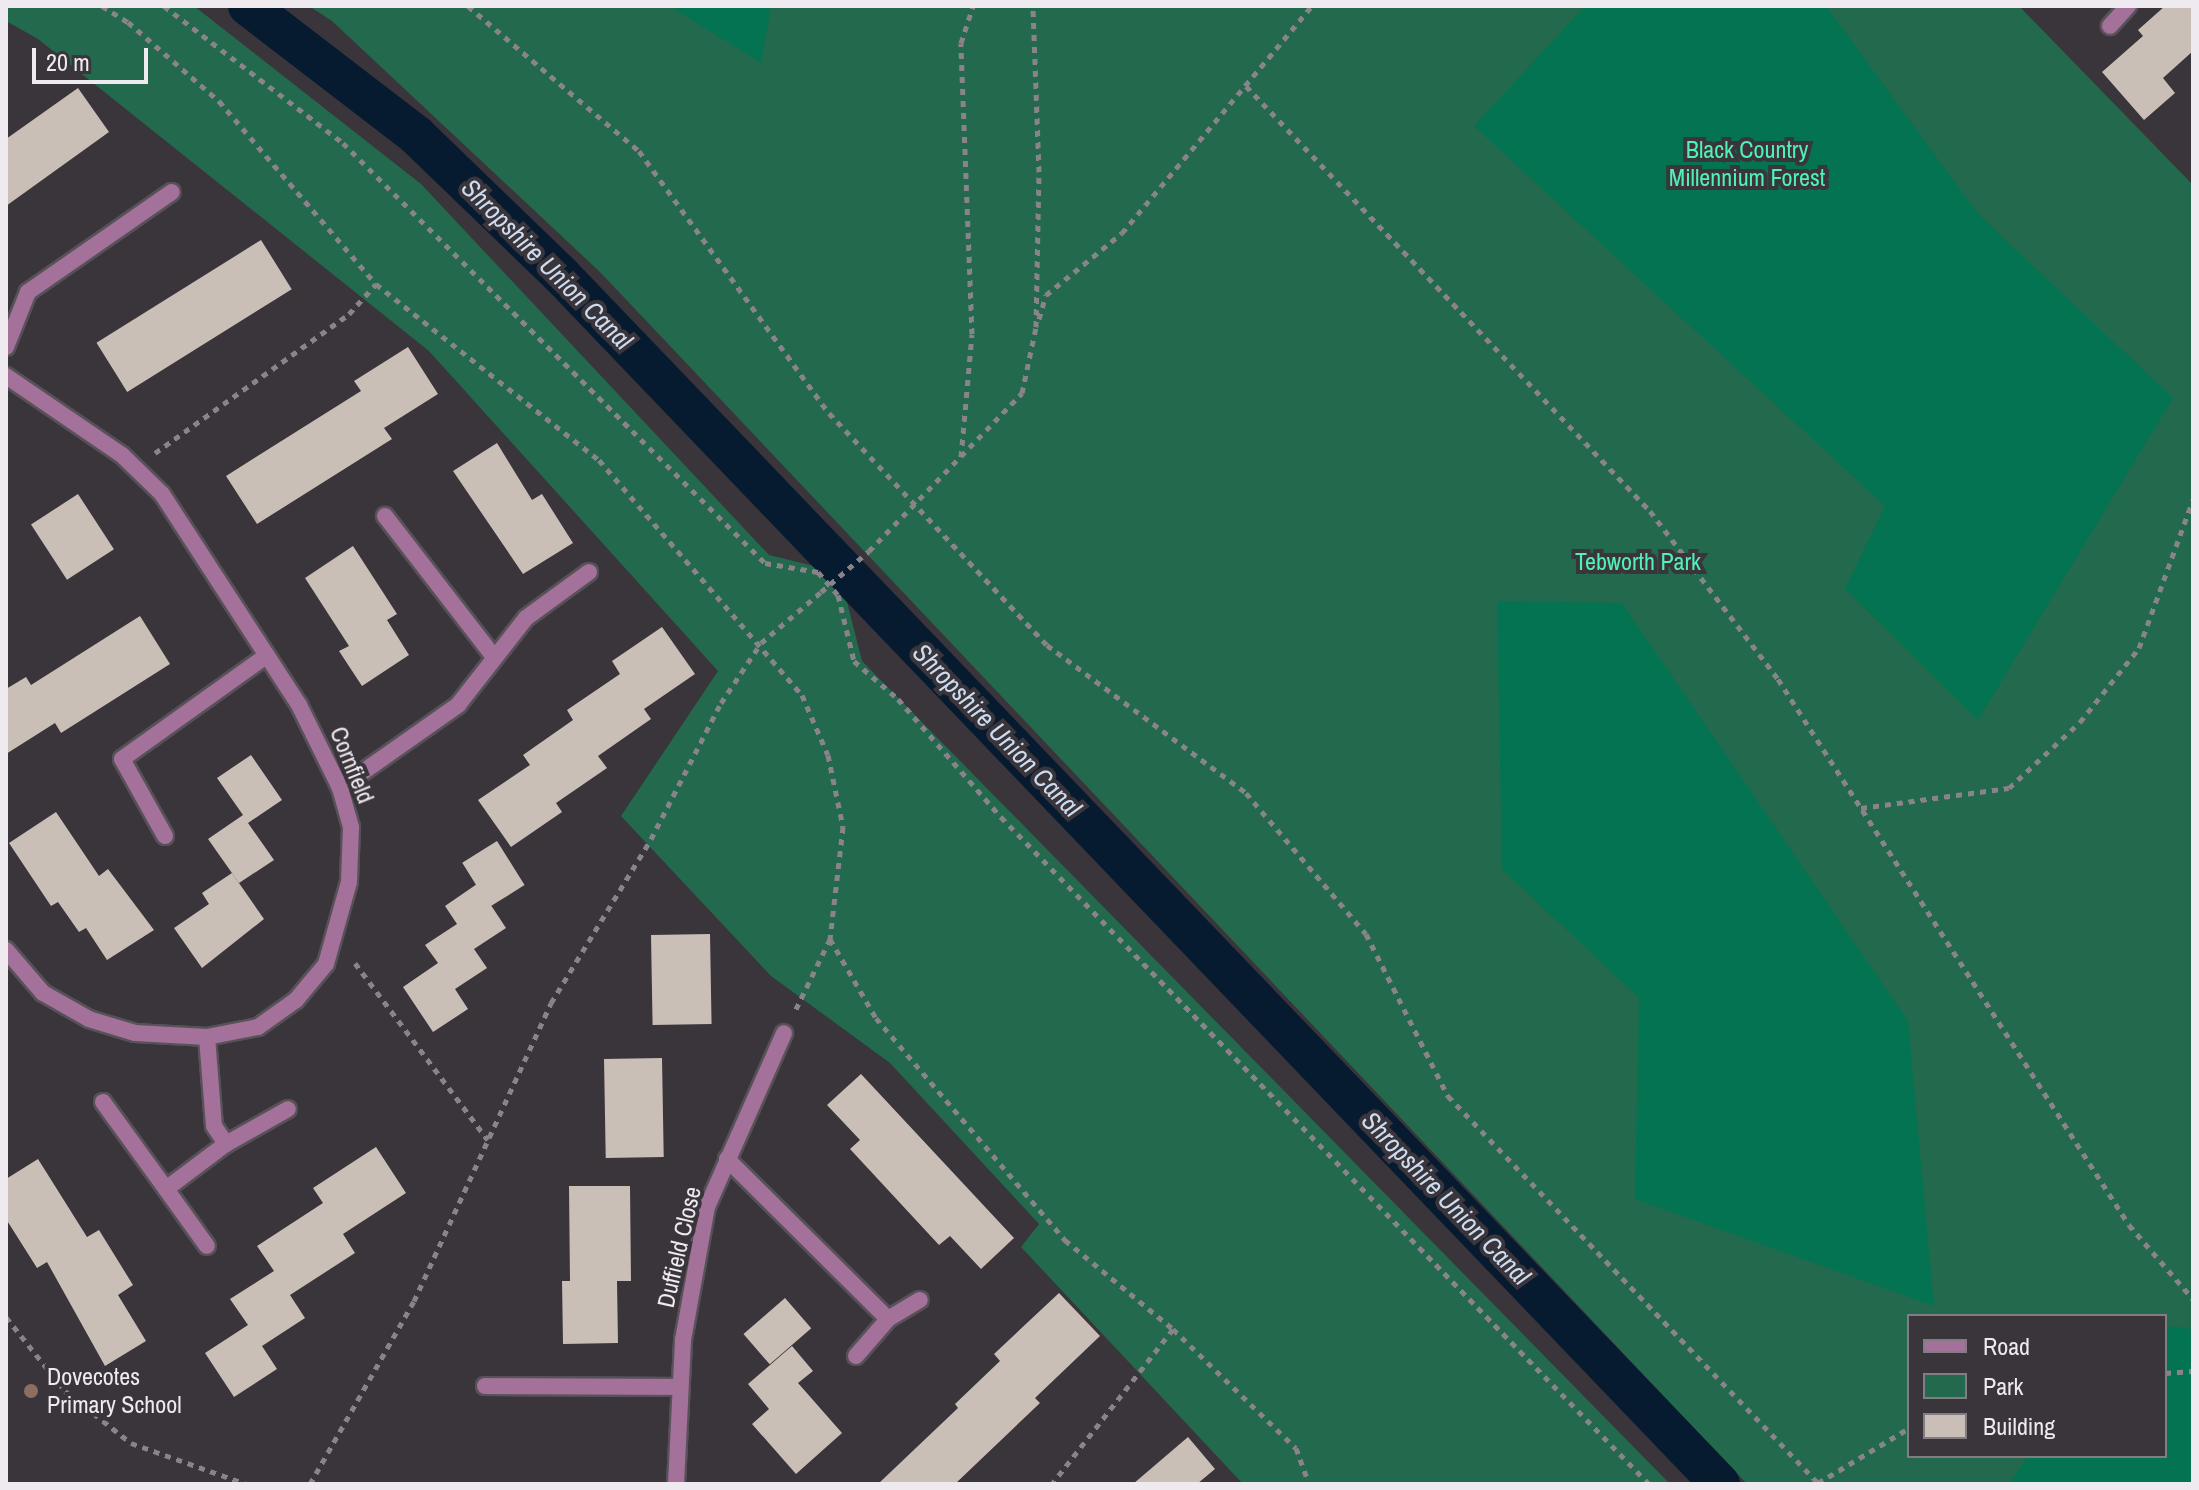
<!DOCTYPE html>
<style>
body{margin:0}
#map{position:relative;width:2199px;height:1490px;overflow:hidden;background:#3a343b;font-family:"Archivo Narrow",sans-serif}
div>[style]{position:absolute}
.green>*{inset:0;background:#23694e}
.forest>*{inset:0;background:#037351}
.canal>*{height:40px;margin:-20px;padding:0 20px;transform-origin:20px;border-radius:20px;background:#061a30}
.building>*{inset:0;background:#cabfb7;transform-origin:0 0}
.path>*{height:5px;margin-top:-2.5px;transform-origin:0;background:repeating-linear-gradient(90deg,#89848a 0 6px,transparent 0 12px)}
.roads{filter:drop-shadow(2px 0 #575158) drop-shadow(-2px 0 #575158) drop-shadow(0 2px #575158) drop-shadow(0 -2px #575158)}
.service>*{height:16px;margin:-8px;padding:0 8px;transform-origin:8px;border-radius:8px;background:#a3719a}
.minor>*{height:16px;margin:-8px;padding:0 8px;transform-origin:8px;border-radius:8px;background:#a3719a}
.path-bridge>*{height:5px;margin-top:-2.5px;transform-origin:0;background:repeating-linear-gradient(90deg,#89848a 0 6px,transparent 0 12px)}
.dots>*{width:22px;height:22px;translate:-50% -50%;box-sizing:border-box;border:4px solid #3a343b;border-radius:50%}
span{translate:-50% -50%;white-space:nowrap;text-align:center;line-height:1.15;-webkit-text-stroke:8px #3a343b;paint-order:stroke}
.park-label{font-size:24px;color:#4ff2b6}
.street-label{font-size:24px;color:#eeeaef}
.poi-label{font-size:24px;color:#eeeaef}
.left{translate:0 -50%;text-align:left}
.water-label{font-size:26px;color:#cdddf0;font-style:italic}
.frame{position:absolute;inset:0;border:8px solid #eeeaef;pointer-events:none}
.legend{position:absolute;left:1907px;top:1314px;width:260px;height:144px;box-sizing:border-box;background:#3a343b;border:2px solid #827d83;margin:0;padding:10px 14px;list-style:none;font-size:24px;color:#eeeaef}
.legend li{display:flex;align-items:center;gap:16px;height:40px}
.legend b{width:40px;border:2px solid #827d83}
.scale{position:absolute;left:32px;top:48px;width:116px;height:36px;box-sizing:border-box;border:4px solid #eeeaef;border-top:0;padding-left:10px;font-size:24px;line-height:28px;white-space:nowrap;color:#eeeaef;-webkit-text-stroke:6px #3a343b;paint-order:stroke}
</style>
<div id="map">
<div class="green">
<i style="clip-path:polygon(6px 6px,194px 6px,421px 184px,769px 555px,818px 567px,845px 594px,862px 661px,1670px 1484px,1243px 1484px,1021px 1247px,1039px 1224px,890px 1063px,771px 976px,621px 816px,718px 671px,429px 351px,38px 39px,6px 21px)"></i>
<i style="clip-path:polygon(evenodd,309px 6px,2019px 6px,2193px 185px,2193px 1484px,1747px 1484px,600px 272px,332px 21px,309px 6px,1909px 1316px,2165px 1316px,2165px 1456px,1909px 1456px,1909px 1316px)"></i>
</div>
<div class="forest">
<i style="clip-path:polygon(670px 6px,771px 6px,761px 63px)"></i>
<i style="clip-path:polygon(1585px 6px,1826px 6px,1978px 214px,2173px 398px,1978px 720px,1845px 589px,1885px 506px,1474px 126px)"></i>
<i style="clip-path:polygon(1497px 601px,1622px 603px,1908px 1021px,1934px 1306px,1635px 1199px,1639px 998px,1502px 869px)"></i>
<i style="clip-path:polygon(2165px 1326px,2193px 1329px,2193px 1484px,2009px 1484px,2028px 1456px,2165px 1456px)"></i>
</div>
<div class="canal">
<i style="left:248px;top:6px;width:212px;rotate:37.5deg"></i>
<i style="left:416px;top:135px;width:202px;rotate:44deg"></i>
<i style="left:561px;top:275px;width:1675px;rotate:46.21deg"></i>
</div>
<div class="building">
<i style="clip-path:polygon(2165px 6px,2193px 6px,2193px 51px,2163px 78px,2175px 93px,2144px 120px,2102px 72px,2143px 36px,2138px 30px)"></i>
<i style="clip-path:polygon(78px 88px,109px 132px,6px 206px,6px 139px)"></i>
<i style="left:261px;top:240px;width:58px;height:194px;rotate:58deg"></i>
<i style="clip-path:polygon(408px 347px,438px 394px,384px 428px,392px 439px,257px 524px,226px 476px,361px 391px,354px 381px)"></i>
<i style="clip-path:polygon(497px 443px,532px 500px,542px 494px,573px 543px,523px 574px,453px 471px)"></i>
<i style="left:78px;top:494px;width:66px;height:56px;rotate:57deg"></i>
<i style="clip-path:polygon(353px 546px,397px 614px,387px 620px,409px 655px,362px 686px,339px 651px,349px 646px,305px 578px)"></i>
<i style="clip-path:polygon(140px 616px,170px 664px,61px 733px,55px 723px,6px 754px,6px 689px,26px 677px,31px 685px)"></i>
<i style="clip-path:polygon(662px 627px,695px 674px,644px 709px,651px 719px,598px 756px,607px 768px,556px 803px,562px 812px,511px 847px,478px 800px,530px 765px,523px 755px,573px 720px,567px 710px,620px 674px,612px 661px)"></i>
<i style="clip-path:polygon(251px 755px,282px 800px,248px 823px,274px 860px,239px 883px,208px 839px,243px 815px,217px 778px)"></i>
<i style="clip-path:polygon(56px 812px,99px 876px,108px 869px,154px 930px,107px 960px,86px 928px,79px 932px,58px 902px,51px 906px,9px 843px)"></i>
<i style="left:497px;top:841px;width:52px;height:41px;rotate:58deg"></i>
<i style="clip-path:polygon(232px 873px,264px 919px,202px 968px,174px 928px,209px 904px,202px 893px)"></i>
<i style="clip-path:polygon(477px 884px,506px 928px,474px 949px,487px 968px,455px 989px,468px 1009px,433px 1032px,403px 987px,438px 963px,425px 945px,457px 924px,445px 906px)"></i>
<i style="left:710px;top:934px;width:90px;height:59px;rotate:89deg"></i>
<i style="left:662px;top:1058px;width:99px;height:58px;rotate:89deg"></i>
<i style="clip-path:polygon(861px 1074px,1014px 1238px,981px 1269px,950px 1236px,939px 1245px,850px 1149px,860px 1140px,827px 1105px)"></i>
<i style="clip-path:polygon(376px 1147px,406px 1193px,343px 1234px,355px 1253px,290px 1295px,305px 1318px,262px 1346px,277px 1369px,234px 1397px,205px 1353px,248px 1325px,230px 1299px,274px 1271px,257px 1246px,323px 1203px,313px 1188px)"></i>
<i style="clip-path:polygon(38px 1159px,87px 1237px,99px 1230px,133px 1285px,118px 1295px,146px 1341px,105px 1366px,47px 1262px,37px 1268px,6px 1219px,6px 1179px)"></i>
<i style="clip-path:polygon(569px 1186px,630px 1186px,631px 1281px,617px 1281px,618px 1343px,563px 1344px,562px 1281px,570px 1281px)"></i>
<i style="clip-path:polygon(1059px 1293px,1100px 1336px,1035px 1398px,1040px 1403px,955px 1484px,878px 1484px,958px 1408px,955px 1404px,1000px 1361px,994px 1354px)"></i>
<i style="left:785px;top:1298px;width:40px;height:55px;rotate:49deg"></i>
<i style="clip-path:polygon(792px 1346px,813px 1371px,798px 1383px,842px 1433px,796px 1474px,752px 1424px,769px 1409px,748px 1384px)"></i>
<i style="clip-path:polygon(1188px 1437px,1215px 1469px,1197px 1484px,1133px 1484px)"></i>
</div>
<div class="path">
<i style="left:102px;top:6px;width:31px;rotate:32deg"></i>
<i style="left:128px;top:22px;width:121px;rotate:41deg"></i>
<i style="left:219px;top:101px;width:241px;rotate:49.4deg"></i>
<i style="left:376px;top:284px;width:284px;rotate:38.3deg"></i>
<i style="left:599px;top:460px;width:311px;rotate:49.2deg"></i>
<i style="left:802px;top:695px;width:65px;rotate:66.6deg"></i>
<i style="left:828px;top:755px;width:74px;rotate:78.2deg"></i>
<i style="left:843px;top:827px;width:113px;rotate:96.6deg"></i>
<i style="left:830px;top:939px;width:80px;rotate:115.9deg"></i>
<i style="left:164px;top:6px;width:225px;rotate:37.4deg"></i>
<i style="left:343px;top:143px;width:595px;rotate:44.86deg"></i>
<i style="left:765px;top:563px;width:54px;rotate:9.6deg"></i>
<i style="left:818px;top:572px;width:30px;rotate:49deg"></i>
<i style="left:838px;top:595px;width:68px;rotate:76.4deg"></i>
<i style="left:854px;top:661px;width:58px;rotate:40.8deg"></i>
<i style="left:898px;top:699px;width:157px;rotate:48.9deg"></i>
<i style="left:1001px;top:817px;width:930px;rotate:45.83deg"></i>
<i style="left:468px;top:6px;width:224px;rotate:40.3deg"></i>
<i style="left:639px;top:151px;width:324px;rotate:54.1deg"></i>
<i style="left:829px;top:413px;width:318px;rotate:46.8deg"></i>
<i style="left:1047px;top:645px;width:248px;rotate:36.6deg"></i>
<i style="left:1246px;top:793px;width:185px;rotate:49.6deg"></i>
<i style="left:1366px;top:934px;width:182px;rotate:63.2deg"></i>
<i style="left:1448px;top:1096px;width:537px;rotate:46.28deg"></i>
<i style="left:1246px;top:86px;width:586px;rotate:46.45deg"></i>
<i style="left:1650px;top:511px;width:211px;rotate:52.7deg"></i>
<i style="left:1778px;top:679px;width:649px;rotate:57.26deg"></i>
<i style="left:2129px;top:1225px;width:98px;rotate:49.1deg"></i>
<i style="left:1039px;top:319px;width:25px;rotate:-74deg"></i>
<i style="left:1046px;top:295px;width:98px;rotate:-39.2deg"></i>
<i style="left:1122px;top:233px;width:296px;rotate:-50.1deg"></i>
<i style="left:155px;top:453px;width:239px;rotate:-35.6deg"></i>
<i style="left:349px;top:314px;width:40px;rotate:-48deg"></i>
<i style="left:961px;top:457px;width:123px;rotate:-84.9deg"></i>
<i style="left:972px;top:334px;width:291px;rotate:-92.2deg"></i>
<i style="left:961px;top:43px;width:39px;rotate:-72deg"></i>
<i style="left:869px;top:551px;width:220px;rotate:-45.9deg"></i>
<i style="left:1022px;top:393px;width:67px;rotate:-78deg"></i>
<i style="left:1036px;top:327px;width:155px;rotate:-88.9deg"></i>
<i style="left:1039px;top:172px;width:166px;rotate:-92.1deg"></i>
<i style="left:1861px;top:808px;width:149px;rotate:-7.7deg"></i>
<i style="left:2009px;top:788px;width:97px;rotate:-42.9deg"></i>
<i style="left:2080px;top:722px;width:95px;rotate:-51.4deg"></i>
<i style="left:2139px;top:648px;width:158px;rotate:-70deg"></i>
<i style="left:830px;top:939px;width:91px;rotate:59.8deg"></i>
<i style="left:876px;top:1018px;width:292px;rotate:49.6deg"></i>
<i style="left:1065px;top:1240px;width:140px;rotate:39.5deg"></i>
<i style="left:1173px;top:1329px;width:197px;rotate:128deg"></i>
<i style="left:355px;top:963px;width:221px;rotate:53.1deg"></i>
<i style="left:6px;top:1317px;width:95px;rotate:51.4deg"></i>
<i style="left:65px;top:1391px;width:84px;rotate:38.2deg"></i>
<i style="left:131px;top:1443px;width:122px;rotate:19.6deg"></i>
<i style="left:1173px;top:1329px;width:171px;rotate:44.1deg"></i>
<i style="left:1296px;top:1448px;width:38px;rotate:70deg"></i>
<i style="left:2165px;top:1373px;width:28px;rotate:-4deg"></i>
<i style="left:1818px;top:1483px;width:106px;rotate:-31.1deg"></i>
<i style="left:310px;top:1484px;width:210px;rotate:-60.4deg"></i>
<i style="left:414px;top:1301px;width:328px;rotate:-65.3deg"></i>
<i style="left:551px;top:1003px;width:192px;rotate:-58.6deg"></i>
<i style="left:651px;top:839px;width:153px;rotate:-62.8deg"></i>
<i style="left:721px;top:703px;width:72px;rotate:-56.3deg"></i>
<i style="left:761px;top:643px;width:79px;rotate:-40.4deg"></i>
</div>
<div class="roads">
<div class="service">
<i style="left:2110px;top:26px;width:27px;rotate:-48deg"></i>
<i style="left:6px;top:347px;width:59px;rotate:-68.2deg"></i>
<i style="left:28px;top:292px;width:175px;rotate:-34.8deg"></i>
<i style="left:385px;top:516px;width:178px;rotate:52.3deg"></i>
<i style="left:340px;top:788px;width:144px;rotate:-35.1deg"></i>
<i style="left:458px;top:705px;width:110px;rotate:-52deg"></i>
<i style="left:526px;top:618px;width:78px;rotate:-36.1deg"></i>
<i style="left:165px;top:836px;width:88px;rotate:-119.2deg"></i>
<i style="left:122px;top:759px;width:178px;rotate:-35.6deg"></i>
<i style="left:207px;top:1037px;width:89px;rotate:85.5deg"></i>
<i style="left:214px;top:1126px;width:22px;rotate:56deg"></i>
<i style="left:226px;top:1144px;width:71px;rotate:-29.4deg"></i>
<i style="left:103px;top:1102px;width:107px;rotate:54.1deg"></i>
<i style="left:166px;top:1189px;width:75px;rotate:-36.9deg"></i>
<i style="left:727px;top:1159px;width:227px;rotate:44.8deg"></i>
<i style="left:166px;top:1189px;width:70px;rotate:54.3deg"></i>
<i style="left:856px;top:1356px;width:49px;rotate:-49.1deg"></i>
<i style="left:888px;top:1319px;width:37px;rotate:-31deg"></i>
<i style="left:485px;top:1386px;width:195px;rotate:0.3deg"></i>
</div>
<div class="minor">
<i style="left:6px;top:376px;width:140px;rotate:34.3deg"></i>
<i style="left:122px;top:455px;width:56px;rotate:44.3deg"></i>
<i style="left:162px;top:494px;width:252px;rotate:57deg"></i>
<i style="left:299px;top:705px;width:93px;rotate:63.7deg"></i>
<i style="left:340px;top:788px;width:41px;rotate:74.2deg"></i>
<i style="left:351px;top:827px;width:55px;rotate:92.1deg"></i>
<i style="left:349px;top:882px;width:85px;rotate:105.7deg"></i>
<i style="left:326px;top:964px;width:47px;rotate:129.8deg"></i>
<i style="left:296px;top:1000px;width:47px;rotate:144.6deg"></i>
<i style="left:258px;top:1027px;width:52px;rotate:168.9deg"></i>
<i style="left:207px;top:1037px;width:72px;rotate:-176.8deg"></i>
<i style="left:135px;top:1033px;width:48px;rotate:-163.1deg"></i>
<i style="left:89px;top:1019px;width:53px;rotate:-150.5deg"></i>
<i style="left:43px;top:993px;width:57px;rotate:-130.7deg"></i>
<i style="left:676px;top:1484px;width:144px;rotate:-87.2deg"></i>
<i style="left:683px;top:1340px;width:135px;rotate:-79.8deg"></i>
<i style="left:707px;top:1207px;width:190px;rotate:-66.1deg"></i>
</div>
</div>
<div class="path-bridge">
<i style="left:821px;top:592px;width:63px;rotate:-40.5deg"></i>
</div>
<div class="dots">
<i style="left:31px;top:1391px;background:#8d6e63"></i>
</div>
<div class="park-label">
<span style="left:1747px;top:164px">Black Country<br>Millennium Forest</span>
<span style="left:1638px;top:562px">Tebworth Park</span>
</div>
<div class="street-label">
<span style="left:352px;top:765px;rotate:68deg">Cornfield</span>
<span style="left:679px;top:1247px;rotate:-77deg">Duffield Close</span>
</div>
<div class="poi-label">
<span class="left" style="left:47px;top:1391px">Dovecotes<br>Primary School</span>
</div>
<div class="water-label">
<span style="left:547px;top:264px;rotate:45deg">Shropshire Union Canal</span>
<span style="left:997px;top:730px;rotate:46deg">Shropshire Union Canal</span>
<span style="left:1446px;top:1198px;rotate:46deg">Shropshire Union Canal</span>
</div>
<div class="frame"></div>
<ul class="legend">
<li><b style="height:10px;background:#a3719a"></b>Road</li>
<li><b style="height:22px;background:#23694e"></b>Park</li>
<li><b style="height:22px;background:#cabfb7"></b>Building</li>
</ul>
<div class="scale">20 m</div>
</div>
